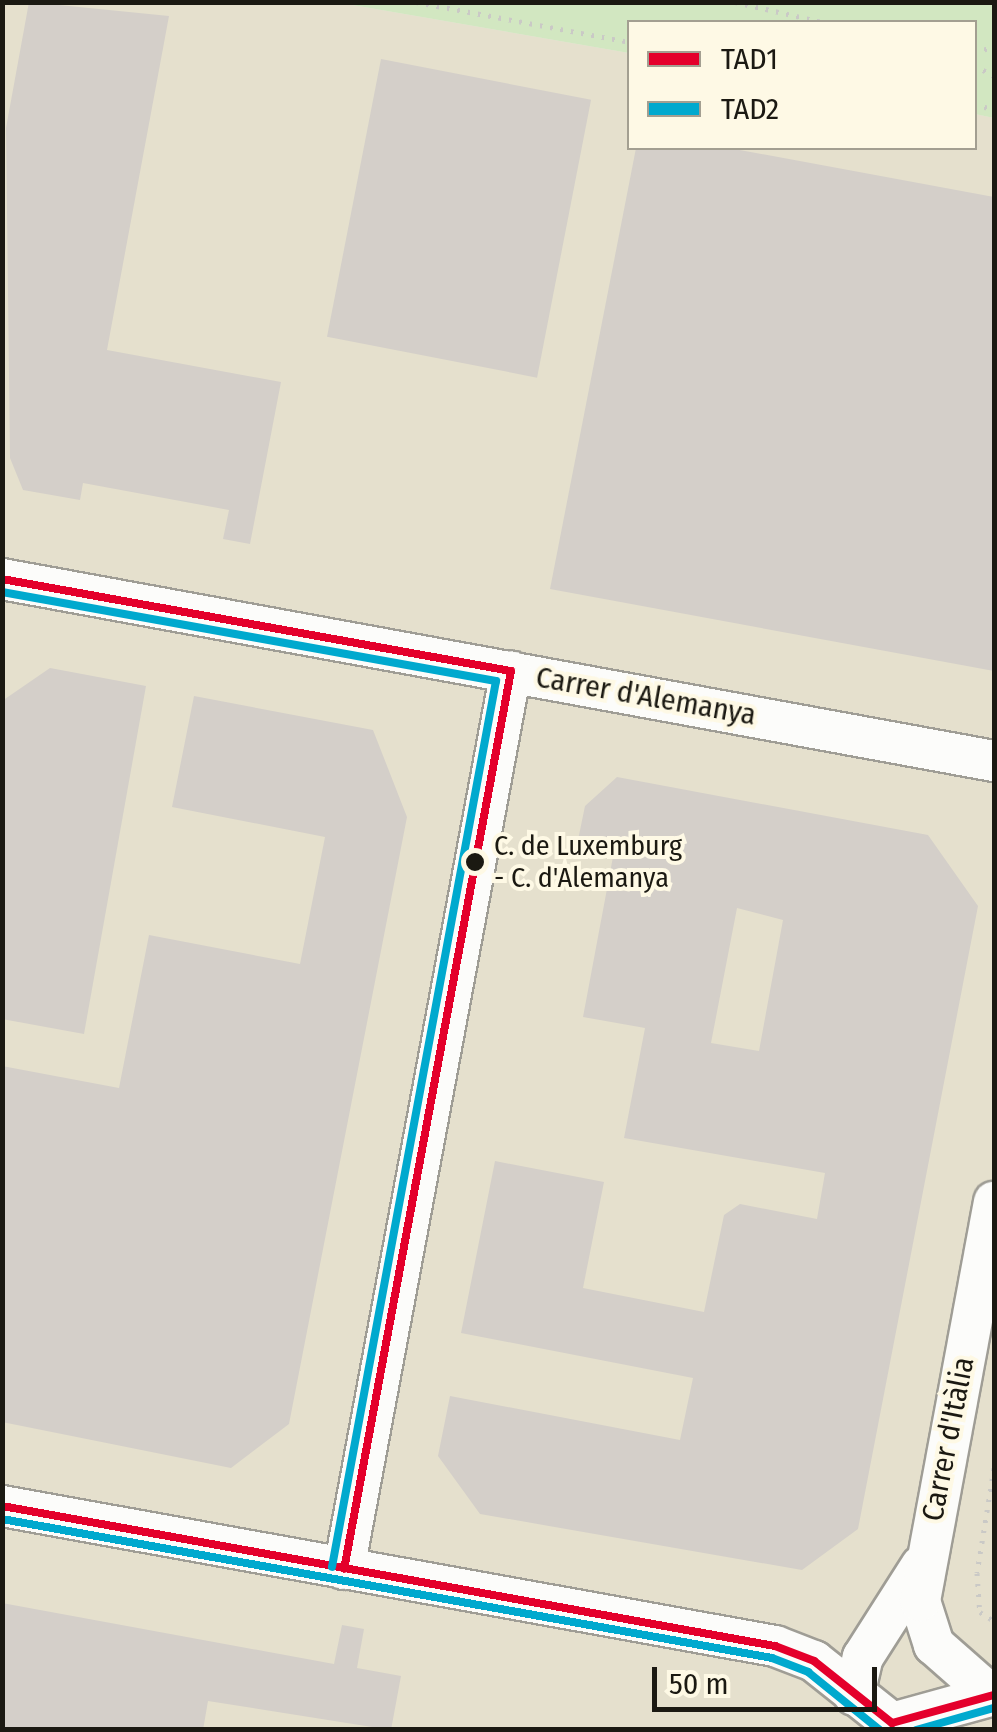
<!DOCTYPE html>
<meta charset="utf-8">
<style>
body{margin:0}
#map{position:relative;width:997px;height:1732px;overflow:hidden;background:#eae8de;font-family:"Fira Sans Condensed",sans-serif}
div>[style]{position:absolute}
.built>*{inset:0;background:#e5e0cd}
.green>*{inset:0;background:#d2e7c1}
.building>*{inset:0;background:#d4cfc9;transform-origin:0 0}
.path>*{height:5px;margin-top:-2.5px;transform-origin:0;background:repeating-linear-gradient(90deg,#cac9c6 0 2.5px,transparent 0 10.5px)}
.roads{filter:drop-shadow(2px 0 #9f9d95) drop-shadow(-2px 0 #9f9d95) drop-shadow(0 2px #9f9d95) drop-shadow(0 -2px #9f9d95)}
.minor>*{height:40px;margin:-20px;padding:0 20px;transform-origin:20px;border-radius:20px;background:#fcfcfa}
.bus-1>*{height:8px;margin:-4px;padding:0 4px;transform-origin:4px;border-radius:4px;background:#e4002b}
.bus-2>*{height:8px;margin:-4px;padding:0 4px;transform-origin:4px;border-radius:4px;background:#00a9ce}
.dots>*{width:28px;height:28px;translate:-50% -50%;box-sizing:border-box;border:5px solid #fef9e5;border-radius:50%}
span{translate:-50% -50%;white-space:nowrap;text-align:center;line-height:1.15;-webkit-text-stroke:8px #fef9e5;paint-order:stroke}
.bus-label{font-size:28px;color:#1b1912}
.left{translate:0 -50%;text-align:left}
.street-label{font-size:30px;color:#1b1912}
.frame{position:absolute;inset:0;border:5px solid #1b1912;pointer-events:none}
.legend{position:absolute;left:627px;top:20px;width:350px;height:130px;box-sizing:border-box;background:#fef9e5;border:2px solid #a39f91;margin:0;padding:12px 18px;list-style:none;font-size:30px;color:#1b1912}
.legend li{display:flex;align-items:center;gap:20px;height:50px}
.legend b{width:50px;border:2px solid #a39f91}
.scale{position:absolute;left:652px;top:1667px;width:225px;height:45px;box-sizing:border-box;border:5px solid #1b1912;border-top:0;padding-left:12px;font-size:30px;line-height:35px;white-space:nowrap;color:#1b1912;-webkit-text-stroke:8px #fef9e5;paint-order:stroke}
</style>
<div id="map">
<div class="built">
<i style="clip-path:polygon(3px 3px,341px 3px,629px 53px,630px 148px,974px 148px,975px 114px,994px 118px,994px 1729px,3px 1730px)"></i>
</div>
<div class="green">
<i style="clip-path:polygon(341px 3px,994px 3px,994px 118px,975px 114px,974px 22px,630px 22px,629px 53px)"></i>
</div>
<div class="building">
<i style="clip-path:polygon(29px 2px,169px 16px,107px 350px,281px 382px,250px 544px,223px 539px,229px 510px,83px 483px,80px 500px,23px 490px,10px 458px,6px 128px)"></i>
<i style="left:381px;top:59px;width:214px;height:283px;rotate:11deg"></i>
<i style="clip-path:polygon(636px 148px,729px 148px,994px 197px,994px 671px,550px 589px)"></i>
<i style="clip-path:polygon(50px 668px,146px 686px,84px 1034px,2px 1019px,2px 701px)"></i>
<i style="clip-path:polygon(194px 696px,373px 730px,407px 817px,289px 1424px,231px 1468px,2px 1422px,2px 1066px,119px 1088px,149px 935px,300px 964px,325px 837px,172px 807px)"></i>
<i style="clip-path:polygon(evenodd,617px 777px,928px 835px,978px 906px,858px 1529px,802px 1570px,480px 1514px,438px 1456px,450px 1396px,680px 1440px,693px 1378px,461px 1333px,495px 1161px,604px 1182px,583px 1288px,704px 1312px,724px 1215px,740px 1204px,817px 1219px,825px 1173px,624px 1138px,645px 1028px,583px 1017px,615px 846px,578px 840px,585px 806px,617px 777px,737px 908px,783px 920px,759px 1051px,711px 1043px,737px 908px)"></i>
<i style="clip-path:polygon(2px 1603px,334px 1664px,342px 1625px,364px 1629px,357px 1668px,401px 1676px,391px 1730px,208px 1701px,203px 1730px,2px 1730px)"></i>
</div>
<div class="path">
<i style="left:416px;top:2px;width:218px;rotate:10.6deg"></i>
<i style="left:735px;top:2px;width:89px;rotate:12.9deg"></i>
<i style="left:974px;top:52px;width:21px;rotate:-14deg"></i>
<i style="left:974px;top:65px;width:23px;rotate:29deg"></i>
<i style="left:974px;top:105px;width:20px;rotate:11deg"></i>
<i style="left:994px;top:1468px;width:106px;rotate:99.2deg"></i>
<i style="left:977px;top:1573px;width:39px;rotate:86deg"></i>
<i style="left:980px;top:1612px;width:17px;rotate:33deg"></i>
</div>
<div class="roads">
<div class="minor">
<i style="left:2px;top:579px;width:1009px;rotate:10.4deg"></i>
<i style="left:2px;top:1506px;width:786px;rotate:10.27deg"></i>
<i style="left:775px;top:1646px;width:42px;rotate:21deg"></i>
<i style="left:814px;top:1661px;width:100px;rotate:38.5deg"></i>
<i style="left:892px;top:1723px;width:106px;rotate:-15.4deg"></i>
<i style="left:344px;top:1569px;width:913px;rotate:-79.47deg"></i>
<i style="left:854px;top:1695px;width:39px;rotate:-77deg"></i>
<i style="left:863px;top:1657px;width:108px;rotate:-57.5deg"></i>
<i style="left:991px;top:1695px;width:76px;rotate:-138.7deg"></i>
<i style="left:934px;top:1645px;width:46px;rotate:-107.7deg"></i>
<i style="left:920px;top:1601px;width:406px;rotate:-79.5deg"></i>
</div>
</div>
<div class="bus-1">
<i style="left:2px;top:579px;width:517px;rotate:10.25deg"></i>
<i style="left:511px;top:671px;width:913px;rotate:100.53deg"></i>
<i style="left:2px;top:1506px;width:786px;rotate:10.27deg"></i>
<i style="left:775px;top:1646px;width:42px;rotate:21deg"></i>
<i style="left:814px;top:1661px;width:100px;rotate:38.5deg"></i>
<i style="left:892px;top:1723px;width:106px;rotate:-15.4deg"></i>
</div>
<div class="bus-2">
<i style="left:2px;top:592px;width:502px;rotate:10.21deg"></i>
<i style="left:496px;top:681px;width:901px;rotate:100.49deg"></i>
<i style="left:2px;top:1519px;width:782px;rotate:10.23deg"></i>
<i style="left:772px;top:1658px;width:39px;rotate:21deg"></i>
<i style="left:808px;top:1672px;width:92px;rotate:38.9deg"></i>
<i style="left:916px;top:1730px;width:81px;rotate:-15.8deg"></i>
</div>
<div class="dots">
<i style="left:475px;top:862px;background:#1b1912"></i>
</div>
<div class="bus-label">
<span class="left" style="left:494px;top:862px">C. de Luxemburg<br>- C. d'Alemanya</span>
</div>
<div class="street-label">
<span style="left:646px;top:696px;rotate:10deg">Carrer d'Alemanya</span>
<span style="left:948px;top:1439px;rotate:-79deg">Carrer d'Itàlia</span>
</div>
<div class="frame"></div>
<ul class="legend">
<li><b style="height:12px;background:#e4002b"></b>TAD1</li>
<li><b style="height:12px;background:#00a9ce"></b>TAD2</li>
</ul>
<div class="scale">50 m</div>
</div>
